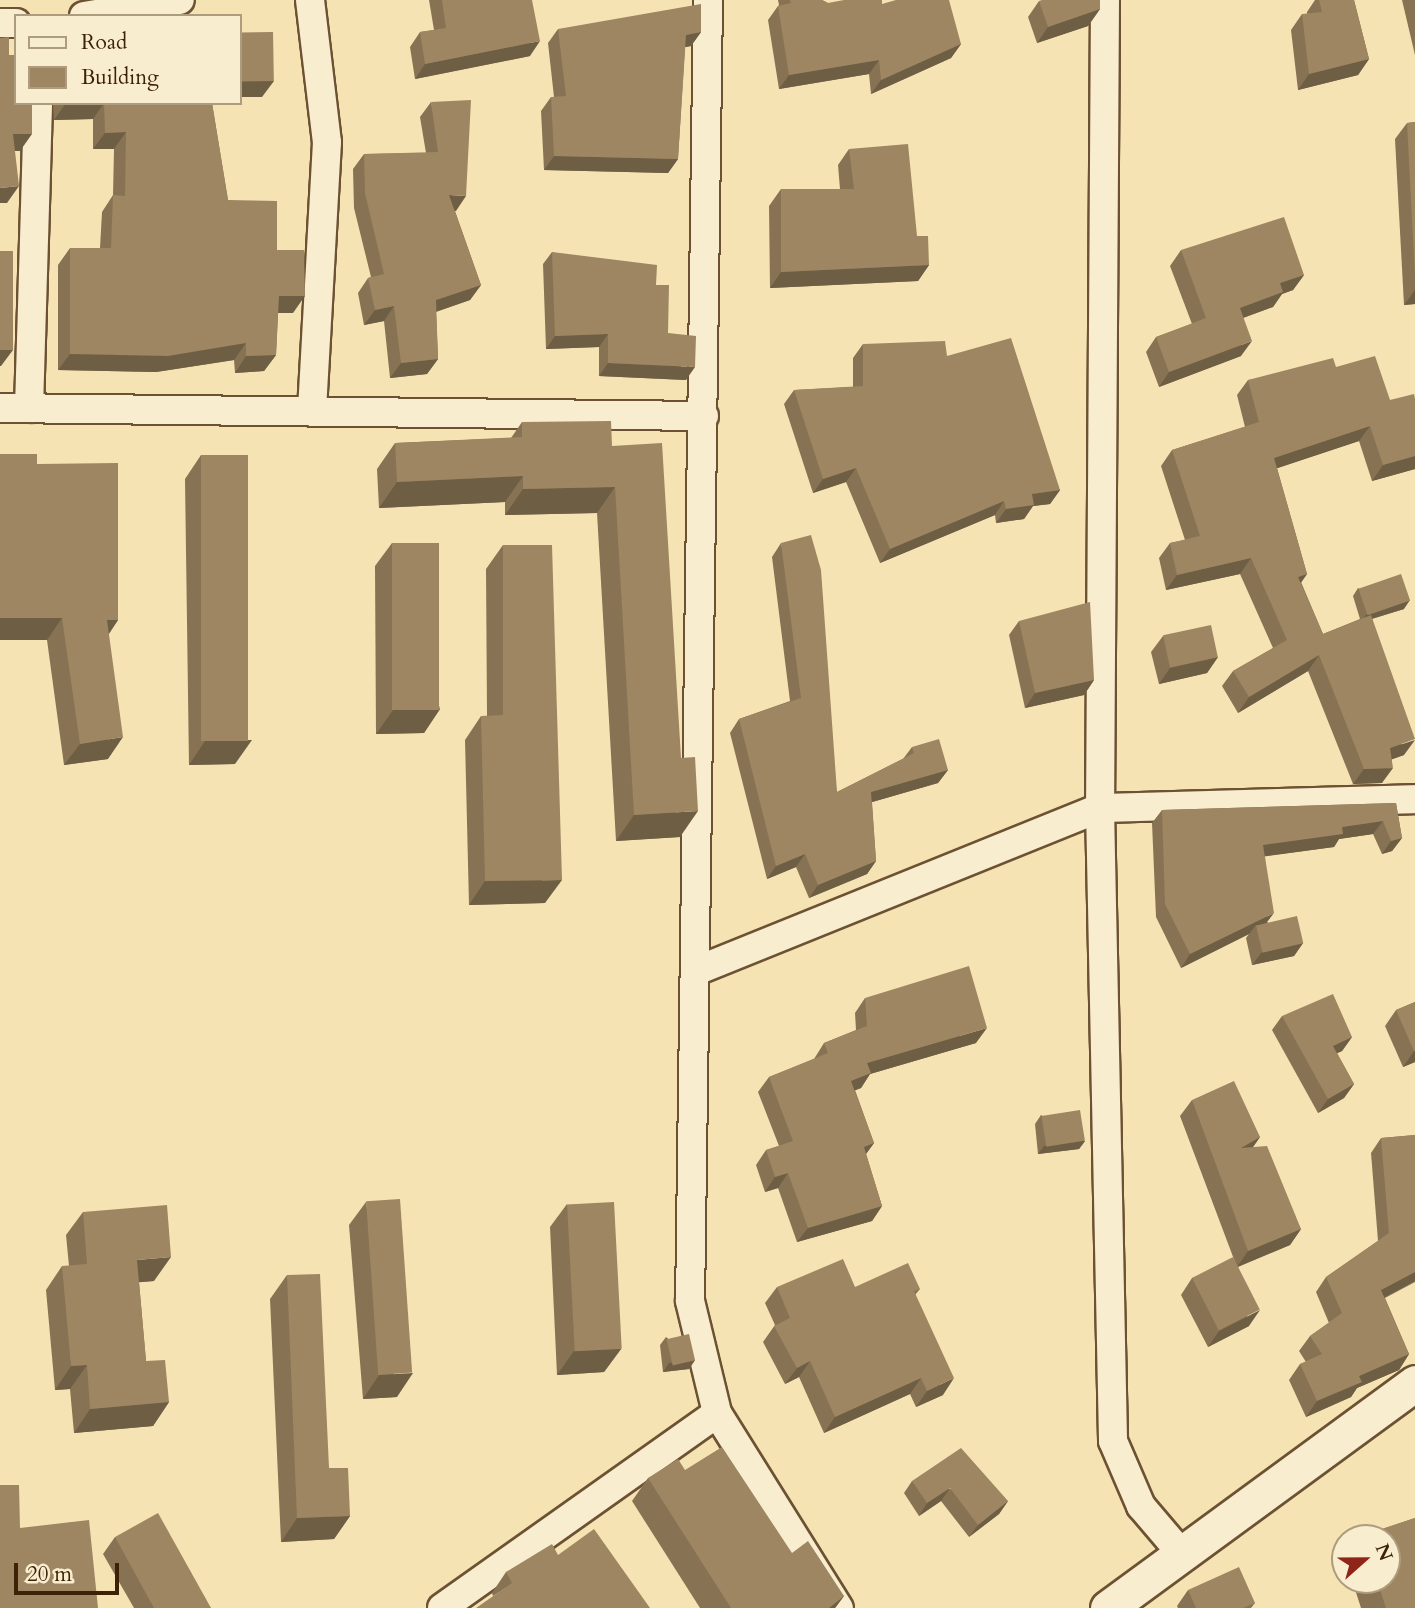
<!DOCTYPE html>
<style>
body{margin:0}
#map{position:relative;width:1415px;height:1608px;overflow:hidden;background:#f5e3b4;font-family:Cardo,serif}
div>[style]{position:absolute}
.roads{filter:drop-shadow(2px 0 #6c5233) drop-shadow(-2px 0 #6c5233) drop-shadow(0 2px #6c5233) drop-shadow(0 -2px #6c5233)}
.minor>*{height:28px;margin:-14px;padding:0 14px;transform-origin:14px;border-radius:14px;background:#f8edce}
.tertiary>*{height:35px;margin:-17.5px;padding:0 17.5px;transform-origin:17.5px;border-radius:17.5px;background:#f8edce}
.wall>*{inset:0;background:#877353}
.shaded-wall>*{inset:0;background:#6e5e44}
.building>*{inset:0;background:#9d8661;transform-origin:0 0}
span{translate:-50% -50%;white-space:nowrap;text-align:center;line-height:1.15;-webkit-text-stroke:6px #f8edce;paint-order:stroke}
.legend{position:absolute;left:14px;top:14px;width:228px;height:91px;box-sizing:border-box;background:#f8edce;border:2px solid #ae9c7f;margin:0;padding:9px 12px;list-style:none;font-size:21px;color:#3e2208}
.legend li{display:flex;align-items:center;gap:14px;height:35px}
.legend b{width:35px;border:2px solid #ae9c7f}
.north{position:absolute;left:1331px;top:1524px;width:70px;height:70px;box-sizing:border-box;background:#f8edce;border:2px solid #ae9c7f;border-radius:50%;rotate:69deg;font-size:19px;font-weight:700;line-height:28px;text-align:center;color:#3e2208}
.north::after{content:'';display:block;margin:auto;width:24px;height:32px;background:#8f2418;clip-path:polygon(50% 0,100% 100%,50% 72%,0 100%)}
.scale{position:absolute;left:14px;top:1563px;width:105px;height:32px;box-sizing:border-box;border:4px solid #3e2208;border-top:0;padding-left:9px;font-size:21px;line-height:24px;white-space:nowrap;color:#3e2208;-webkit-text-stroke:5px #f8edce;paint-order:stroke}
</style>
<div id="map">
<div class="roads">
<div class="minor">
<i style="left:310px;top:0;width:143px;rotate:83.2deg"></i>
<i style="left:327px;top:142px;width:270px;rotate:93.2deg"></i>
<i style="left:708px;top:0;width:1301px;rotate:90.79deg"></i>
<i style="left:690px;top:1301px;width:115px;rotate:76.4deg"></i>
<i style="left:717px;top:1413px;width:230px;rotate:58deg"></i>
<i style="left:1105px;top:0;width:808px;rotate:90.35deg"></i>
<i style="left:1100px;top:808px;width:633px;rotate:88.82deg"></i>
<i style="left:1113px;top:1441px;width:71px;rotate:66.7deg"></i>
<i style="left:1141px;top:1506px;width:62px;rotate:49.6deg"></i>
<i style="left:84px;top:16px;width:97px;rotate:-9.5deg"></i>
<i style="left:0;top:23px;width:16px"></i>
<i style="left:0;top:408px;width:704px;rotate:0.65deg"></i>
<i style="left:29px;top:408px;width:305px;rotate:-88.3deg"></i>
<i style="left:696px;top:971px;width:436px;rotate:-22deg"></i>
<i style="left:1100px;top:808px;width:315px;rotate:-1.6deg"></i>
<i style="left:442px;top:1608px;width:337px;rotate:-35.3deg"></i>
</div>
<div class="tertiary">
<i style="left:1108px;top:1608px;width:381px;rotate:-36.2deg"></i>
</div>
</div>
<div class="wall">
<i style="clip-path:polygon(429px 0,532px 0,530px 56px,415px 79px,410px 47px,420px 32px,434px 30px)"></i>
<i style="clip-path:polygon(778px 0,822px 0,828px 3px,882px 4px,961px 44px,951px 58px,871px 94px,869px 74px,779px 89px,768px 20px,778px 6px,779px 5px)"></i>
<i style="clip-path:polygon(1315px 0,1354px 0,1369px 59px,1358px 75px,1298px 90px,1291px 30px,1302px 14px,1307px 14px,1307px 12px)"></i>
<i style="clip-path:polygon(1402px 0,1415px 0,1415px 55px)"></i>
<i style="clip-path:polygon(1039px 1px,1100px 9px,1088px 26px,1037px 43px,1028px 17px)"></i>
<i style="clip-path:polygon(558px 29px,701px 32px,691px 46px,685px 47px,678px 159px,668px 173px,544px 170px,541px 111px,551px 97px,554px 97px,548px 43px)"></i>
<i style="clip-path:polygon(431px 102px,455px 211px,481px 285px,470px 300px,436px 312px,438px 359px,427px 374px,390px 378px,384px 321px,364px 325px,358px 293px,368px 278px,371px 277px,354px 208px,353px 169px,364px 154px,426px 153px,420px 117px)"></i>
<i style="clip-path:polygon(53px 103px,212px 103px,228px 200px,277px 250px,293px 313px,278px 313px,276px 355px,264px 371px,235px 373px,234px 360px,156px 372px,58px 370px,58px 265px,70px 248px,100px 248px,102px 212px,113px 195px,114px 149px,93px 149px,93px 119px,54px 120px)"></i>
<i style="clip-path:polygon(1415px 122px,1415px 304px,1404px 305px,1395px 139px,1407px 123px)"></i>
<i style="clip-path:polygon(849px 149px,929px 265px,918px 281px,770px 288px,769px 206px,781px 189px,840px 189px,838px 165px)"></i>
<i style="clip-path:polygon(1181px 250px,1304px 275px,1293px 290px,1282px 294px,1273px 307px,1243px 318px,1241px 356px,1159px 387px,1146px 352px,1156px 337px,1192px 324px,1170px 266px)"></i>
<i style="clip-path:polygon(552px 252px,656px 285px,668px 333px,686px 380px,599px 376px,599px 347px,546px 349px,543px 264px)"></i>
<i style="clip-path:polygon(863px 344px,947px 356px,1060px 490px,1050px 504px,1033px 506px,1024px 519px,996px 523px,995px 515px,880px 563px,846px 482px,813px 493px,784px 404px,794px 390px,853px 387px,853px 358px)"></i>
<i style="clip-path:polygon(1336px 367px,1390px 400px,1415px 399px,1415px 469px,1372px 481px,1359px 441px,1277px 468px,1307px 574px,1301px 582px,1323px 634px,1360px 619px,1353px 596px,1358px 588px,1404px 609px,1372px 619px,1404px 755px,1392px 759px,1382px 783px,1353px 784px,1308px 671px,1238px 713px,1222px 686px,1233px 671px,1273px 648px,1240px 574px,1166px 590px,1159px 558px,1170px 543px,1185px 540px,1161px 466px,1172px 450px,1245px 427px,1237px 395px,1248px 380px)"></i>
<i style="clip-path:polygon(522px 422px,612px 446px,680px 837px,616px 841px,597px 513px,505px 515px,505px 502px,379px 508px,377px 469px,395px 443px,511px 438px)"></i>
<i style="clip-path:polygon(201px 455px,235px 764px,189px 765px,185px 479px)"></i>
<i style="clip-path:polygon(37px 464px,118px 620px,109px 634px,108px 759px,64px 765px,47px 640px)"></i>
<i style="clip-path:polygon(392px 543px,440px 709px,424px 733px,376px 734px,375px 566px)"></i>
<i style="clip-path:polygon(781px 543px,837px 792px,903px 759px,912px 747px,948px 770px,938px 783px,872px 802px,876px 861px,867px 874px,809px 898px,796px 867px,767px 879px,730px 733px,739px 719px,790px 701px,772px 557px)"></i>
<i style="clip-path:polygon(503px 545px,545px 903px,469px 905px,465px 740px,481px 716px,487px 716px,486px 569px)"></i>
<i style="clip-path:polygon(1019px 621px,1094px 680px,1084px 695px,1025px 708px,1009px 635px)"></i>
<i style="clip-path:polygon(1163px 636px,1218px 657px,1207px 673px,1159px 684px,1151px 652px)"></i>
<i style="clip-path:polygon(1396px 803px,1402px 838px,1392px 851px,1382px 854px,1373px 834px,1339px 839px,1334px 847px,1265px 856px,1267px 922px,1303px 943px,1294px 956px,1252px 965px,1246px 938px,1249px 934px,1181px 968px,1156px 917px,1152px 823px,1162px 810px)"></i>
<i style="clip-path:polygon(865px 998px,976px 1043px,870px 1074px,861px 1088px,855px 1090px,874px 1143px,866px 1154px,882px 1206px,872px 1221px,797px 1242px,778px 1188px,765px 1192px,756px 1165px,766px 1150px,779px 1146px,758px 1092px,769px 1077px,814px 1059px,824px 1043px,856px 1030px,855px 1013px)"></i>
<i style="clip-path:polygon(1415px 1002px,1415px 1062px,1403px 1067px,1385px 1026px,1396px 1010px)"></i>
<i style="clip-path:polygon(1282px 1016px,1352px 1037px,1342px 1051px,1337px 1053px,1354px 1084px,1344px 1098px,1318px 1113px,1272px 1030px)"></i>
<i style="clip-path:polygon(1192px 1100px,1260px 1137px,1253px 1147px,1301px 1229px,1290px 1245px,1238px 1267px,1249px 1326px,1208px 1347px,1181px 1295px,1192px 1278px,1235px 1262px,1180px 1116px)"></i>
<i style="clip-path:polygon(1041px 1115px,1085px 1141px,1079px 1149px,1038px 1154px,1035px 1124px)"></i>
<i style="clip-path:polygon(1415px 1135px,1415px 1282px,1385px 1298px,1409px 1354px,1399px 1370px,1357px 1388px,1351px 1397px,1306px 1417px,1289px 1380px,1300px 1364px,1306px 1362px,1299px 1351px,1310px 1336px,1329px 1323px,1316px 1292px,1326px 1277px,1378px 1241px,1371px 1153px,1381px 1138px)"></i>
<i style="clip-path:polygon(366px 1202px,397px 1397px,363px 1399px,349px 1225px)"></i>
<i style="clip-path:polygon(567px 1204px,621px 1349px,604px 1372px,557px 1375px,550px 1227px)"></i>
<i style="clip-path:polygon(83px 1212px,154px 1281px,139px 1282px,146px 1361px,169px 1402px,153px 1426px,74px 1433px,70px 1389px,55px 1390px,46px 1290px,62px 1266px,69px 1266px,66px 1235px)"></i>
<i style="clip-path:polygon(287px 1275px,329px 1468px,350px 1516px,334px 1539px,281px 1542px,270px 1299px)"></i>
<i style="clip-path:polygon(777px 1287px,855px 1287px,920px 1289px,915px 1295px,943px 1395px,916px 1407px,910px 1394px,824px 1433px,799px 1377px,785px 1384px,763px 1342px,775px 1325px,765px 1303px)"></i>
<i style="clip-path:polygon(666px 1337px,695px 1360px,689px 1369px,663px 1372px,660px 1345px)"></i>
<i style="clip-path:polygon(685px 1470px,844px 1596px,835px 1608px,700px 1608px,632px 1501px,648px 1478px)"></i>
<i style="clip-path:polygon(912px 1481px,1008px 1501px,999px 1514px,969px 1537px,941px 1501px,919px 1516px,904px 1493px)"></i>
<i style="clip-path:polygon(1415px 1518px,1415px 1608px,1361px 1608px,1352px 1580px,1387px 1580px,1387px 1538px,1360px 1538px,1361px 1536px)"></i>
<i style="clip-path:polygon(115px 1537px,211px 1608px,134px 1608px,103px 1554px)"></i>
<i style="clip-path:polygon(558px 1555px,493px 1596px,492px 1593px,506px 1572px)"></i>
<i style="clip-path:polygon(1188px 1590px,1255px 1603px,1251px 1608px,1178px 1608px,1177px 1606px)"></i>
</div>
<div class="shaded-wall">
<i style="clip-path:polygon(1100px 9px,1088px 26px,1037px 43px,1048px 27px)"></i>
<i style="clip-path:polygon(701px 32px,691px 46px,676px 49px,686px 35px)"></i>
<i style="clip-path:polygon(540px 41px,530px 56px,415px 79px,425px 64px)"></i>
<i style="clip-path:polygon(961px 44px,951px 58px,871px 94px,881px 80px)"></i>
<i style="clip-path:polygon(1369px 59px,1358px 75px,1298px 90px,1309px 74px)"></i>
<i style="clip-path:polygon(879px 60px,869px 74px,779px 89px,789px 75px)"></i>
<i style="clip-path:polygon(240px 81px,274px 81px,262px 97px,240px 97px)"></i>
<i style="clip-path:polygon(66px 103px,104px 103px,93px 119px,54px 120px)"></i>
<i style="clip-path:polygon(126px 132px,114px 149px,93px 149px,105px 133px)"></i>
<i style="clip-path:polygon(13px 134px,32px 134px,20px 151px,1px 151px)"></i>
<i style="clip-path:polygon(554px 156px,678px 159px,668px 173px,544px 170px)"></i>
<i style="clip-path:polygon(19px 186px,7px 203px,0 203px,0 188px)"></i>
<i style="clip-path:polygon(449px 195px,466px 196px,456px 211px,439px 210px)"></i>
<i style="clip-path:polygon(929px 265px,918px 281px,770px 288px,781px 272px)"></i>
<i style="clip-path:polygon(1304px 275px,1293px 290px,1282px 294px,1273px 307px,1229px 323px,1240px 308px,1280px 283px)"></i>
<i style="clip-path:polygon(481px 285px,470px 300px,426px 315px,436px 300px)"></i>
<i style="clip-path:polygon(1415px 290px,1415px 304px,1404px 305px)"></i>
<i style="clip-path:polygon(279px 296px,305px 296px,293px 313px,267px 313px)"></i>
<i style="clip-path:polygon(394px 306px,384px 321px,364px 325px,375px 310px)"></i>
<i style="clip-path:polygon(608px 334px,599px 347px,546px 349px,555px 336px)"></i>
<i style="clip-path:polygon(1252px 341px,1241px 356px,1159px 387px,1169px 372px)"></i>
<i style="clip-path:polygon(246px 343px,234px 360px,156px 372px,58px 370px,70px 354px)"></i>
<i style="clip-path:polygon(0 350px,13px 350px,1px 366px,0 366px)"></i>
<i style="clip-path:polygon(276px 355px,264px 371px,235px 373px,246px 356px)"></i>
<i style="clip-path:polygon(438px 359px,427px 374px,390px 378px,401px 363px)"></i>
<i style="clip-path:polygon(608px 363px,695px 367px,686px 380px,599px 376px)"></i>
<i style="clip-path:polygon(1370px 426px,1359px 441px,1263px 473px,1274px 458px)"></i>
<i style="clip-path:polygon(1415px 456px,1415px 469px,1372px 481px,1383px 465px)"></i>
<i style="clip-path:polygon(856px 468px,846px 482px,813px 493px,823px 479px)"></i>
<i style="clip-path:polygon(523px 476px,505px 502px,379px 508px,397px 482px)"></i>
<i style="clip-path:polygon(615px 487px,597px 513px,505px 515px,523px 489px)"></i>
<i style="clip-path:polygon(1060px 490px,1050px 504px,1033px 506px,1024px 519px,996px 523px,1006px 509px,1032px 494px)"></i>
<i style="clip-path:polygon(1004px 501px,995px 515px,880px 563px,890px 549px)"></i>
<i style="clip-path:polygon(1251px 558px,1240px 574px,1166px 590px,1177px 575px)"></i>
<i style="clip-path:polygon(1307px 574px,1296px 590px,1298px 577px)"></i>
<i style="clip-path:polygon(1410px 600px,1404px 609px,1361px 622px,1367px 614px)"></i>
<i style="clip-path:polygon(0 618px,62px 618px,47px 640px,0 640px)"></i>
<i style="clip-path:polygon(107px 620px,118px 620px,103px 642px)"></i>
<i style="clip-path:polygon(1319px 655px,1308px 671px,1238px 713px,1249px 697px)"></i>
<i style="clip-path:polygon(1218px 657px,1207px 673px,1159px 684px,1170px 668px)"></i>
<i style="clip-path:polygon(1094px 680px,1084px 695px,1025px 708px,1035px 693px)"></i>
<i style="clip-path:polygon(440px 709px,424px 733px,376px 734px,393px 710px)"></i>
<i style="clip-path:polygon(123px 737px,108px 759px,64px 765px,80px 744px)"></i>
<i style="clip-path:polygon(252px 740px,235px 764px,189px 765px,205px 741px)"></i>
<i style="clip-path:polygon(1415px 740px,1404px 755px,1379px 764px,1390px 748px)"></i>
<i style="clip-path:polygon(1393px 768px,1382px 783px,1353px 784px,1364px 769px)"></i>
<i style="clip-path:polygon(948px 770px,938px 783px,862px 805px,871px 792px)"></i>
<i style="clip-path:polygon(698px 811px,680px 837px,616px 841px,634px 815px)"></i>
<i style="clip-path:polygon(1383px 821px,1373px 834px,1339px 839px,1334px 847px,1253px 858px,1263px 845px,1342px 827px)"></i>
<i style="clip-path:polygon(1402px 838px,1392px 851px,1382px 854px,1391px 841px)"></i>
<i style="clip-path:polygon(805px 854px,796px 867px,767px 879px,776px 866px)"></i>
<i style="clip-path:polygon(876px 861px,867px 874px,809px 898px,818px 885px)"></i>
<i style="clip-path:polygon(562px 880px,545px 903px,469px 905px,485px 881px)"></i>
<i style="clip-path:polygon(1274px 913px,1264px 926px,1256px 925px,1249px 934px,1181px 968px,1190px 954px)"></i>
<i style="clip-path:polygon(1303px 943px,1294px 956px,1252px 965px,1262px 952px)"></i>
<i style="clip-path:polygon(987px 1028px,976px 1043px,870px 1074px,861px 1088px,841px 1096px,851px 1081px,867px 1063px)"></i>
<i style="clip-path:polygon(1352px 1037px,1342px 1051px,1323px 1060px,1333px 1046px)"></i>
<i style="clip-path:polygon(1414px 1051px,1415px 1051px,1415px 1062px,1403px 1067px)"></i>
<i style="clip-path:polygon(1354px 1084px,1344px 1098px,1318px 1113px,1328px 1099px)"></i>
<i style="clip-path:polygon(1260px 1137px,1248px 1154px,1241px 1148px)"></i>
<i style="clip-path:polygon(1085px 1141px,1079px 1149px,1038px 1154px,1044px 1146px)"></i>
<i style="clip-path:polygon(874px 1143px,863px 1158px,864px 1147px)"></i>
<i style="clip-path:polygon(788px 1173px,778px 1188px,765px 1192px,775px 1177px)"></i>
<i style="clip-path:polygon(882px 1206px,872px 1221px,797px 1242px,808px 1228px)"></i>
<i style="clip-path:polygon(1301px 1229px,1290px 1245px,1237px 1267px,1248px 1251px)"></i>
<i style="clip-path:polygon(171px 1257px,154px 1281px,120px 1284px,137px 1260px)"></i>
<i style="clip-path:polygon(1415px 1272px,1415px 1281px,1370px 1305px,1381px 1290px)"></i>
<i style="clip-path:polygon(1260px 1310px,1249px 1326px,1208px 1347px,1219px 1331px)"></i>
<i style="clip-path:polygon(621px 1349px,604px 1372px,557px 1375px,574px 1351px)"></i>
<i style="clip-path:polygon(1409px 1354px,1399px 1370px,1357px 1388px,1351px 1397px,1306px 1417px,1317px 1401px,1359px 1376px)"></i>
<i style="clip-path:polygon(695px 1360px,689px 1369px,663px 1372px,669px 1363px)"></i>
<i style="clip-path:polygon(810px 1361px,799px 1377px,785px 1384px,797px 1368px)"></i>
<i style="clip-path:polygon(87px 1365px,70px 1389px,55px 1390px,71px 1366px)"></i>
<i style="clip-path:polygon(413px 1373px,397px 1397px,363px 1399px,379px 1375px)"></i>
<i style="clip-path:polygon(921px 1378px,910px 1394px,824px 1433px,835px 1417px)"></i>
<i style="clip-path:polygon(954px 1378px,943px 1395px,916px 1407px,927px 1391px)"></i>
<i style="clip-path:polygon(169px 1402px,153px 1426px,74px 1433px,90px 1409px)"></i>
<i style="clip-path:polygon(950px 1488px,941px 1501px,919px 1516px,927px 1503px)"></i>
<i style="clip-path:polygon(1008px 1501px,999px 1514px,969px 1537px,978px 1525px)"></i>
<i style="clip-path:polygon(350px 1516px,334px 1539px,281px 1542px,297px 1518px)"></i>
<i style="clip-path:polygon(844px 1596px,835px 1608px,829px 1608px)"></i>
</div>
<div class="building">
<i style="clip-path:polygon(442px 0,532px 0,540px 41px,425px 64px,420px 32px,446px 28px)"></i>
<i style="clip-path:polygon(790px 0,822px 0,828px 3px,844px 0,882px 0,882px 4px,896px 0,949px 0,961px 44px,881px 80px,879px 60px,789px 75px,778px 6px,791px 3px)"></i>
<i style="clip-path:polygon(1042px 0,1100px 0,1100px 9px,1048px 27px,1039px 1px)"></i>
<i style="clip-path:polygon(1319px 0,1354px 0,1369px 59px,1309px 74px,1302px 14px,1322px 12px)"></i>
<i style="clip-path:polygon(701px 4px,701px 32px,686px 35px,678px 159px,554px 156px,551px 97px,566px 96px,558px 29px)"></i>
<i style="left:273px;top:32px;width:49px;height:33px;rotate:89deg"></i>
<i style="clip-path:polygon(9px 37px,9px 55px,16px 55px,16px 103px,32px 103px,32px 134px,13px 134px,19px 186px,0 188px,0 38px)"></i>
<i style="clip-path:polygon(471px 100px,466px 196px,449px 195px,481px 285px,436px 300px,438px 359px,401px 363px,394px 306px,375px 310px,368px 278px,384px 274px,365px 193px,364px 154px,438px 152px,431px 102px)"></i>
<i style="clip-path:polygon(104px 103px,212px 103px,228px 200px,277px 201px,277px 250px,304px 250px,305px 296px,279px 296px,276px 355px,246px 356px,246px 343px,168px 356px,70px 354px,70px 248px,111px 248px,113px 195px,125px 196px,126px 132px,105px 133px)"></i>
<i style="clip-path:polygon(1415px 122px,1415px 276px,1407px 123px)"></i>
<i style="clip-path:polygon(908px 144px,917px 236px,928px 236px,929px 265px,781px 272px,781px 189px,854px 189px,849px 149px)"></i>
<i style="clip-path:polygon(1284px 217px,1304px 275px,1280px 283px,1283px 292px,1240px 308px,1252px 341px,1169px 372px,1156px 337px,1206px 318px,1181px 250px)"></i>
<i style="left:0;top:251px;width:13px;height:99px"></i>
<i style="clip-path:polygon(552px 252px,657px 265px,656px 285px,669px 285px,668px 333px,696px 336px,695px 367px,608px 363px,608px 334px,555px 336px)"></i>
<i style="clip-path:polygon(1011px 338px,1060px 490px,1032px 494px,1034px 505px,1006px 509px,1004px 501px,890px 549px,856px 468px,823px 479px,794px 390px,863px 386px,863px 344px,945px 341px,947px 356px)"></i>
<i style="clip-path:polygon(1375px 356px,1390px 400px,1414px 394px,1415px 399px,1415px 456px,1383px 465px,1370px 426px,1274px 458px,1307px 574px,1298px 577px,1323px 634px,1371px 615px,1415px 739px,1390px 748px,1393px 768px,1364px 769px,1319px 655px,1249px 697px,1233px 671px,1287px 640px,1251px 558px,1177px 575px,1170px 543px,1200px 536px,1172px 450px,1259px 422px,1248px 380px,1333px 358px,1336px 367px)"></i>
<i style="clip-path:polygon(611px 421px,612px 446px,662px 443px,681px 758px,695px 757px,698px 811px,634px 815px,615px 487px,523px 489px,523px 476px,397px 482px,395px 443px,522px 437px,522px 422px)"></i>
<i style="clip-path:polygon(0 454px,37px 454px,37px 464px,118px 463px,118px 620px,107px 620px,123px 737px,80px 744px,62px 618px,0 618px)"></i>
<i style="left:201px;top:455px;width:47px;height:286px"></i>
<i style="clip-path:polygon(811px 535px,821px 570px,837px 792px,914px 753px,912px 747px,939px 739px,948px 770px,871px 792px,876px 861px,818px 885px,805px 854px,776px 866px,739px 719px,801px 698px,781px 543px)"></i>
<i style="left:392px;top:543px;width:47px;height:167px"></i>
<i style="clip-path:polygon(503px 545px,552px 545px,562px 880px,485px 881px,481px 716px,503px 715px)"></i>
<i style="left:1401px;top:574px;width:28px;height:45px;rotate:71deg"></i>
<i style="clip-path:polygon(1090px 602px,1094px 680px,1035px 693px,1019px 621px)"></i>
<i style="left:1211px;top:625px;width:33px;height:49px;rotate:78deg"></i>
<i style="clip-path:polygon(1396px 803px,1402px 838px,1391px 841px,1383px 821px,1342px 827px,1343px 834px,1263px 845px,1274px 913px,1190px 954px,1165px 904px,1162px 810px)"></i>
<i style="left:1297px;top:916px;width:28px;height:42px;rotate:77deg"></i>
<i style="clip-path:polygon(969px 966px,987px 1028px,867px 1063px,871px 1073px,851px 1081px,874px 1143px,864px 1147px,882px 1206px,808px 1228px,788px 1173px,775px 1177px,766px 1150px,793px 1141px,769px 1077px,828px 1053px,824px 1043px,867px 1026px,865px 998px)"></i>
<i style="clip-path:polygon(1333px 994px,1352px 1037px,1333px 1046px,1354px 1084px,1328px 1099px,1282px 1016px)"></i>
<i style="clip-path:polygon(1415px 1002px,1415px 1051px,1414px 1051px,1396px 1010px)"></i>
<i style="clip-path:polygon(1234px 1081px,1260px 1137px,1241px 1148px,1267px 1146px,1301px 1229px,1248px 1251px,1192px 1100px)"></i>
<i style="left:1080px;top:1110px;width:31px;height:39px;rotate:81deg"></i>
<i style="clip-path:polygon(1415px 1135px,1415px 1272px,1381px 1290px,1409px 1354px,1359px 1376px,1362px 1382px,1317px 1401px,1300px 1364px,1322px 1354px,1310px 1336px,1342px 1313px,1326px 1277px,1389px 1233px,1381px 1138px)"></i>
<i style="left:400px;top:1199px;width:174px;height:34px;rotate:86deg"></i>
<i style="left:614px;top:1202px;width:147px;height:47px;rotate:87deg"></i>
<i style="clip-path:polygon(167px 1205px,171px 1257px,137px 1260px,146px 1361px,165px 1360px,169px 1402px,90px 1409px,87px 1365px,71px 1366px,62px 1266px,87px 1264px,83px 1212px)"></i>
<i style="left:1233px;top:1257px;width:59px;height:46px;rotate:63deg"></i>
<i style="clip-path:polygon(843px 1259px,855px 1287px,908px 1263px,920px 1289px,914px 1291px,954px 1378px,927px 1391px,921px 1378px,835px 1417px,810px 1361px,797px 1368px,774px 1326px,790px 1318px,777px 1287px)"></i>
<i style="clip-path:polygon(320px 1274px,329px 1468px,348px 1468px,350px 1516px,297px 1518px,287px 1275px)"></i>
<i style="left:689px;top:1334px;width:27px;height:23px;rotate:77deg"></i>
<i style="clip-path:polygon(722px 1447px,792px 1553px,808px 1541px,844px 1596px,829px 1608px,731px 1608px,648px 1478px,678px 1459px,685px 1470px)"></i>
<i style="clip-path:polygon(961px 1448px,1008px 1501px,978px 1525px,950px 1488px,927px 1503px,912px 1481px)"></i>
<i style="clip-path:polygon(0 1485px,19px 1485px,20px 1528px,89px 1520px,98px 1608px,0 1608px)"></i>
<i style="clip-path:polygon(158px 1513px,211px 1608px,154px 1608px,115px 1537px)"></i>
<i style="clip-path:polygon(1415px 1518px,1415px 1608px,1386px 1608px,1377px 1580px,1387px 1580px,1387px 1538px,1362px 1538px,1361px 1536px)"></i>
<i style="clip-path:polygon(594px 1529px,650px 1608px,476px 1608px,512px 1583px,506px 1572px,552px 1544px,558px 1555px)"></i>
<i style="clip-path:polygon(1239px 1567px,1255px 1603px,1243px 1608px,1196px 1608px,1188px 1590px)"></i>
</div>
<ul class="legend">
<li><b style="height:9px;background:#f8edce"></b>Road</li>
<li><b style="height:19px;background:#9d8661"></b>Building</li>
</ul>
<div class="north">N</div>
<div class="scale">20 m</div>
</div>
